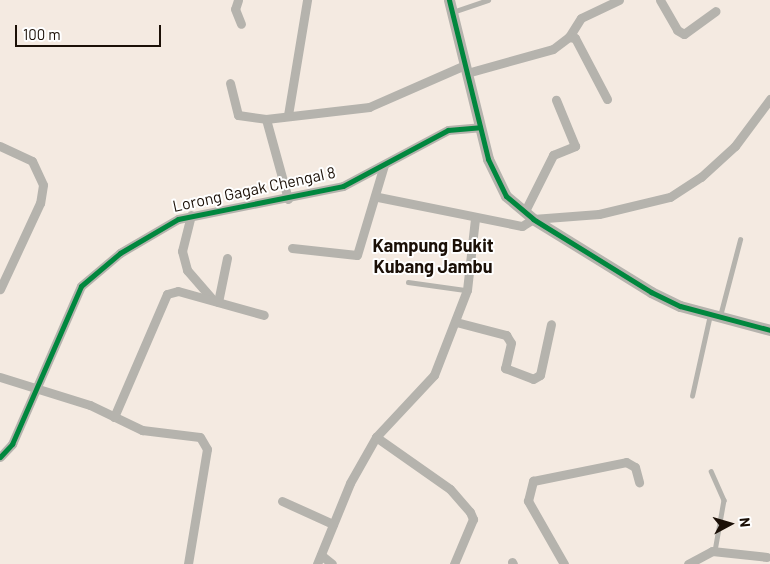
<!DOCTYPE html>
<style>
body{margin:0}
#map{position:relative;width:770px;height:564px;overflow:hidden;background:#f4eae1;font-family:Barlow,sans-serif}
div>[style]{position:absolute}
.service>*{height:4.5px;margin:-2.25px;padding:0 2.25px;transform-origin:2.25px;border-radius:2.25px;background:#b5b3ad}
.minor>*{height:9px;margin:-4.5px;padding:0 4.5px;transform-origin:4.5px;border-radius:4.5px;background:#b5b3ad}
.tertiary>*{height:11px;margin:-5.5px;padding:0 5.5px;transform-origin:5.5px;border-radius:5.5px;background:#b5b3ad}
.cycleway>*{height:5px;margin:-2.5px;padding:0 2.5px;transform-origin:2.5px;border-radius:2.5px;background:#00873e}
span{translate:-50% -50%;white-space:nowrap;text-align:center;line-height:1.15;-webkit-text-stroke:4px #fff;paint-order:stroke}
.street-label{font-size:16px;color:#1b1007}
.neighbourhood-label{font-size:18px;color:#1b1007;font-weight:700}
.north{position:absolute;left:705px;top:499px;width:50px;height:50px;-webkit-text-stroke:4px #fff;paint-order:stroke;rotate:84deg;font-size:14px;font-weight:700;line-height:20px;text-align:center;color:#1b1007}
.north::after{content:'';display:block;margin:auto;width:18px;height:22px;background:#1b1007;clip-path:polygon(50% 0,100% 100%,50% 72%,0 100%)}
.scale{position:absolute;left:15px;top:25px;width:146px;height:22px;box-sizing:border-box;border:2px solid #1b1007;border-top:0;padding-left:6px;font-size:15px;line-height:18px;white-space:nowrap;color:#1b1007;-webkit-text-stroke:4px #fff;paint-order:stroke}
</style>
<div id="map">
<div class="service">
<i style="left:453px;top:12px;width:37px;rotate:-19deg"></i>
<i style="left:408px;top:282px;width:59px;rotate:7.9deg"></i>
<i style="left:720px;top:316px;width:79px;rotate:-75.3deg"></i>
<i style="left:692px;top:396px;width:83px;rotate:-77.5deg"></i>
<i style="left:711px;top:471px;width:32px;rotate:66deg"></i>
<i style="left:724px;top:500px;width:52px;rotate:100deg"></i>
</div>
<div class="minor">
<i style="left:238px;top:0;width:9px;rotate:108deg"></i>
<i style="left:235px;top:9px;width:16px;rotate:68deg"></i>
<i style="left:660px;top:0;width:34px;rotate:60deg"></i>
<i style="left:677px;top:30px;width:8px;rotate:30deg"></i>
<i style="left:684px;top:34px;width:39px;rotate:-36deg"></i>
<i style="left:569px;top:37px;width:22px;rotate:-58deg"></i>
<i style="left:581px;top:18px;width:42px;rotate:-25.3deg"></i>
<i style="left:467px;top:73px;width:89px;rotate:-15.6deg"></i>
<i style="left:553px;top:49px;width:20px;rotate:-37deg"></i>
<i style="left:569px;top:37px;width:6px;rotate:9deg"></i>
<i style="left:575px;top:38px;width:69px;rotate:62.3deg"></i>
<i style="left:230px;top:83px;width:33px;rotate:76deg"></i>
<i style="left:238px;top:115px;width:28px;rotate:8deg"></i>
<i style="left:288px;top:115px;width:117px;rotate:-80.6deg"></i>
<i style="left:0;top:146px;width:35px;rotate:25deg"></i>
<i style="left:32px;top:161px;width:26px;rotate:65deg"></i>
<i style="left:43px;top:185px;width:18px;rotate:99deg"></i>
<i style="left:40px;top:203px;width:95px;rotate:114.9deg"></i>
<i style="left:378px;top:197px;width:147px;rotate:11.4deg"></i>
<i style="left:522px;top:226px;width:13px;rotate:-32deg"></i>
<i style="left:533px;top:219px;width:66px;rotate:-4.3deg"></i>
<i style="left:599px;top:214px;width:73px;rotate:-13.5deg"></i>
<i style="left:670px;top:197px;width:37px;rotate:-33deg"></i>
<i style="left:701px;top:177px;width:46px;rotate:-42.4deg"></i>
<i style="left:735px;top:146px;width:59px;rotate:-53.3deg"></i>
<i style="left:288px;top:199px;width:83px;rotate:-105.4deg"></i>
<i style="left:266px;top:119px;width:104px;rotate:-6.6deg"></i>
<i style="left:369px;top:107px;width:105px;rotate:-23.6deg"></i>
<i style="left:525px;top:211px;width:63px;rotate:-63.4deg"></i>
<i style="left:553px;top:155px;width:24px;rotate:-22deg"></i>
<i style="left:575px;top:146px;width:50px;rotate:-112.4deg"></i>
<i style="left:191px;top:215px;width:37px;rotate:104deg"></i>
<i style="left:182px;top:251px;width:20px;rotate:75deg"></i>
<i style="left:187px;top:270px;width:40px;rotate:49deg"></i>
<i style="left:292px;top:248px;width:65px;rotate:6.1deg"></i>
<i style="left:357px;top:255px;width:94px;rotate:-73.3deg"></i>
<i style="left:218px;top:302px;width:45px;rotate:-78.4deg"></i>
<i style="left:456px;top:322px;width:52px;rotate:14.6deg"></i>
<i style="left:506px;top:335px;width:9px;rotate:58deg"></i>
<i style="left:511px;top:343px;width:26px;rotate:103deg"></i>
<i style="left:505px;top:368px;width:30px;rotate:21deg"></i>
<i style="left:533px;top:379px;width:8px;rotate:-30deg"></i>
<i style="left:540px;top:375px;width:52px;rotate:-77.8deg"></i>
<i style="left:0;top:377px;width:94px;rotate:17.3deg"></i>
<i style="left:90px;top:405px;width:58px;rotate:25.7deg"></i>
<i style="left:142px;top:430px;width:58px;rotate:6.9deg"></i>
<i style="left:200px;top:437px;width:14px;rotate:60deg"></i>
<i style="left:207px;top:449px;width:117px;rotate:99.4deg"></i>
<i style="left:114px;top:417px;width:134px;rotate:-66.7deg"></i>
<i style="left:167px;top:294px;width:11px;rotate:-15deg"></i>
<i style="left:178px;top:291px;width:89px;rotate:15.6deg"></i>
<i style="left:376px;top:437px;width:90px;rotate:35.1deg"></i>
<i style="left:450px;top:489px;width:30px;rotate:49deg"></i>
<i style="left:470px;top:512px;width:8px;rotate:67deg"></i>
<i style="left:473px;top:519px;width:49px;rotate:112.9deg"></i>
<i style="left:0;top:457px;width:18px;rotate:-47deg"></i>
<i style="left:12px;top:444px;width:172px;rotate:-66.4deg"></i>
<i style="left:81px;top:286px;width:51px;rotate:-40.2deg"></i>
<i style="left:120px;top:253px;width:67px;rotate:-30.4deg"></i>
<i style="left:178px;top:219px;width:168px;rotate:-11.3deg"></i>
<i style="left:343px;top:186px;width:119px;rotate:-28.1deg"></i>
<i style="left:448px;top:130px;width:32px;rotate:-5deg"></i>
<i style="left:282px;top:501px;width:56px;rotate:24.3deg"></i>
<i style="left:321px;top:555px;width:14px;rotate:39deg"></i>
<i style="left:512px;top:562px;width:2px;rotate:63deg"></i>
<i style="left:317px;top:564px;width:87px;rotate:-67.8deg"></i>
<i style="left:350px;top:483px;width:53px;rotate:-60.5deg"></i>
<i style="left:376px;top:437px;width:85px;rotate:-46.9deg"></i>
<i style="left:434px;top:375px;width:91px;rotate:-68.8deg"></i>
<i style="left:467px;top:290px;width:71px;rotate:-83.6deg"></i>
<i style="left:564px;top:564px;width:73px;rotate:-119.7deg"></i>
<i style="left:528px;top:501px;width:21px;rotate:-76deg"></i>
<i style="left:533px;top:481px;width:95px;rotate:-11.5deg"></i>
<i style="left:626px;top:462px;width:10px;rotate:29deg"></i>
<i style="left:635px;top:467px;width:16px;rotate:75deg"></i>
<i style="left:688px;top:564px;width:27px;rotate:-28deg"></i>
<i style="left:712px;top:551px;width:55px;rotate:6.2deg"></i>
</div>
<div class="tertiary">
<i style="left:449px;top:0;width:164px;rotate:76.2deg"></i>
<i style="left:488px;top:159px;width:41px;rotate:64.1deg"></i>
<i style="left:506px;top:196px;width:35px;rotate:40deg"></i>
<i style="left:533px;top:219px;width:139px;rotate:31.7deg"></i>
<i style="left:651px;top:292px;width:32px;rotate:26deg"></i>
<i style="left:680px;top:306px;width:93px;rotate:14.9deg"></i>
</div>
<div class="cycleway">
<i style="left:449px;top:0;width:164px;rotate:76.2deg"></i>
<i style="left:488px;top:159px;width:41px;rotate:64.1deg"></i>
<i style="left:506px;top:196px;width:35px;rotate:40deg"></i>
<i style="left:533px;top:219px;width:139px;rotate:31.7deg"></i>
<i style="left:651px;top:292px;width:32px;rotate:26deg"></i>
<i style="left:680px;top:306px;width:93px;rotate:14.9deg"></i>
<i style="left:0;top:457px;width:18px;rotate:-47deg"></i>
<i style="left:12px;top:444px;width:172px;rotate:-66.4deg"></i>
<i style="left:81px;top:286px;width:51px;rotate:-40.2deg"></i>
<i style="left:120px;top:253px;width:67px;rotate:-30.4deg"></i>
<i style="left:178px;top:219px;width:168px;rotate:-11.3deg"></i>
<i style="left:343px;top:186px;width:119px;rotate:-28.1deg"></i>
<i style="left:448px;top:130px;width:32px;rotate:-5deg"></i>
</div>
<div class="street-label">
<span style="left:254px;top:189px;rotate:-12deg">Lorong Gagak Chengal 8</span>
</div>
<div class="neighbourhood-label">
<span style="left:433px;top:256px">Kampung Bukit<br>Kubang Jambu</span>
</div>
<div class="north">N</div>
<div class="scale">100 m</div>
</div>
